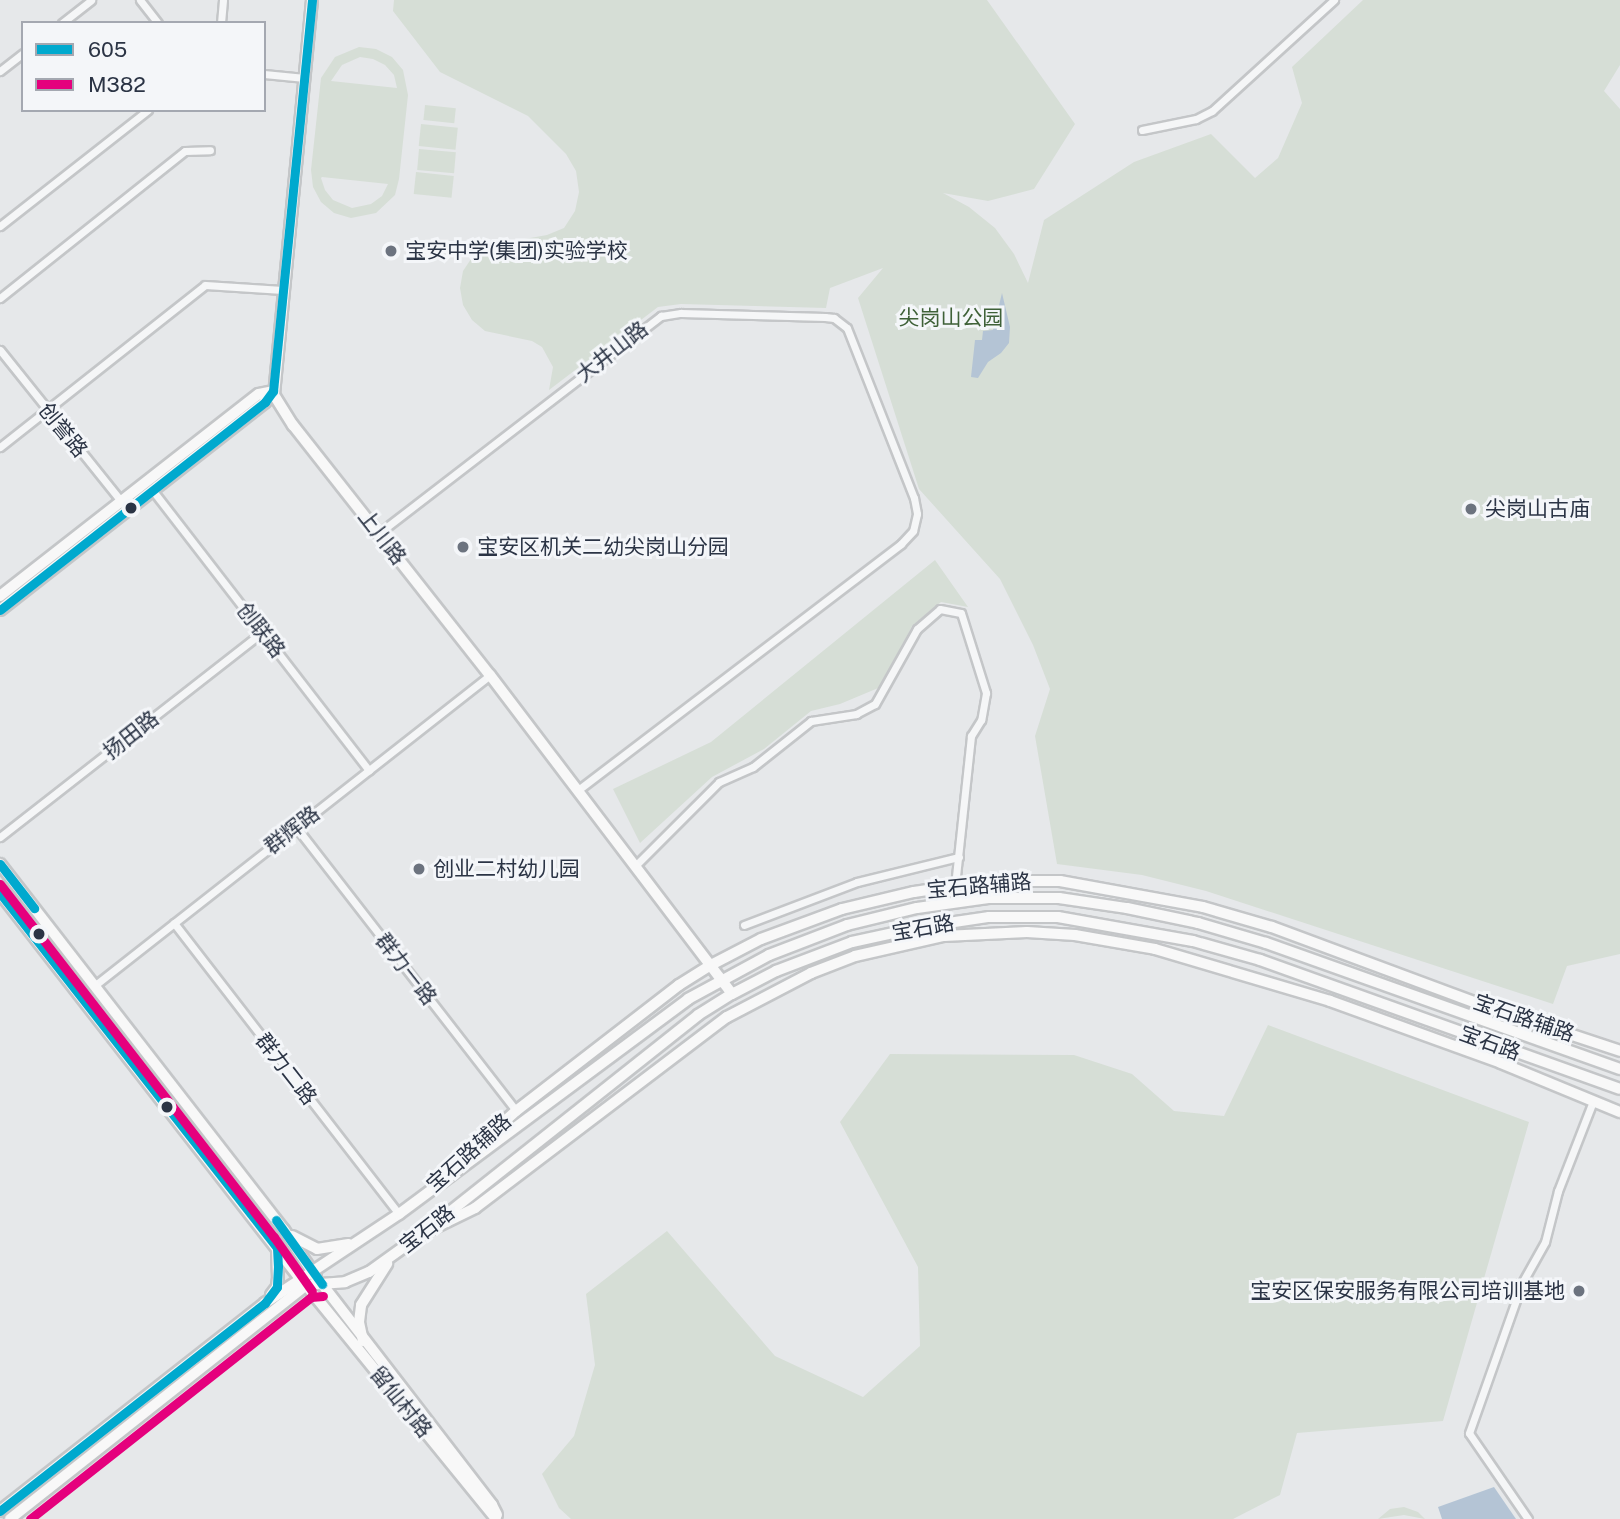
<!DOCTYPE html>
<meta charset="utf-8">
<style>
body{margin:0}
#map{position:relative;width:1620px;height:1519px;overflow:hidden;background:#e6e8ea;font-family:"Public Sans","Noto Sans SC",sans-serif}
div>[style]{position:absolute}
.green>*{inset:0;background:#d6ded6;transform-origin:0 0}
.water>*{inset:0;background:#b4c4d5}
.roads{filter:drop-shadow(2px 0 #c4c6c8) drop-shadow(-2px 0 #c4c6c8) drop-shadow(0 2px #c4c6c8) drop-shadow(0 -2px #c4c6c8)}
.street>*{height:7px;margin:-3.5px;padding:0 3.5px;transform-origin:3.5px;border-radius:3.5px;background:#f5f6f7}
.secondary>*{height:10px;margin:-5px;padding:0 5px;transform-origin:5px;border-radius:5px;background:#f8f8f8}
.primary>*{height:10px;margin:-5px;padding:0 5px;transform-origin:5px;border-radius:5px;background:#f8f8f8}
.bus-1>*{height:9px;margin:-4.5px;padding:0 4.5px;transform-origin:4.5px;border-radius:4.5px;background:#00a9ce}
.bus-2>*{height:9px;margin:-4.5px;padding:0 4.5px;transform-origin:4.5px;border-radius:4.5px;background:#e5007d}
.dots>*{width:19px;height:19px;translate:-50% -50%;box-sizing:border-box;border:4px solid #f4f6f9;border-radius:50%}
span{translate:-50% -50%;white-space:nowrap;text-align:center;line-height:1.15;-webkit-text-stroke:6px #f4f6f9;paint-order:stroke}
.poi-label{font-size:21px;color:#2b3445}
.left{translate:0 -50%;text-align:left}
.right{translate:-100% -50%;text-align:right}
.park-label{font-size:21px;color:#3f6138}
.street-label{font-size:21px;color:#2b3445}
.legend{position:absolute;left:21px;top:21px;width:245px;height:91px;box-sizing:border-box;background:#f4f6f9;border:2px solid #a4a8b1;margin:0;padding:9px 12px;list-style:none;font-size:21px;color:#2b3445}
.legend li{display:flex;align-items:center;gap:14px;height:35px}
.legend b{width:35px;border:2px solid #a4a8b1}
</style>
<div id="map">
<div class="green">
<i style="clip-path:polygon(394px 0,987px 0,1075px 124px,1034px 189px,988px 201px,943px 193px,969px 207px,995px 228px,1014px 254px,1028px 283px,1044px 220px,1134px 162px,1211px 134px,1255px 178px,1278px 158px,1302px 103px,1292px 67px,1363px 0,1620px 0,1620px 65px,1604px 91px,1620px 109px,1620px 954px,1567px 966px,1553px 1004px,1206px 891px,1142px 875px,1057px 864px,1035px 736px,1050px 689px,1033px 645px,1000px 579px,919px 489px,858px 298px,883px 268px,830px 288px,826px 308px,681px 304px,658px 307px,549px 390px,553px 367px,542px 347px,532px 341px,485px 331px,472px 320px,463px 305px,460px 288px,463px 271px,473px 256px,486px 246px,547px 235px,564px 228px,575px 211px,579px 192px,576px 171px,566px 154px,528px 116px,440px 72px,393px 11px)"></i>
<i style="clip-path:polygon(evenodd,359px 47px,376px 49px,392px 57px,403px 70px,408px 95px,399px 179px,395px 195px,376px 213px,351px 218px,334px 213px,321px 202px,313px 187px,311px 170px,321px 78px,335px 57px,359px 47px,360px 57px,373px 59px,385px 65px,394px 75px,397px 88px,331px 81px,342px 65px,360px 57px,359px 47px,321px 178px,322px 177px,388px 184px,382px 196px,371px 204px,352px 208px,333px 200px,325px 190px,321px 178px)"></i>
<i style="left:425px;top:105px;width:31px;height:15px;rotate:6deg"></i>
<i style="left:421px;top:124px;width:37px;height:22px;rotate:6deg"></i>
<i style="left:419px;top:149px;width:37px;height:21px;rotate:5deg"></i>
<i style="left:416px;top:172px;width:38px;height:22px;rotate:6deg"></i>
<i style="clip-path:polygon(935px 560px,968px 607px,941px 602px,912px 626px,883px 686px,840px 704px,811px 711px,764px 749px,712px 777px,640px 843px,613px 789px,711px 742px)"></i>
<i style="clip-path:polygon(1268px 1025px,1529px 1122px,1443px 1421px,1297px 1433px,1280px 1495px,1233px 1519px,571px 1519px,559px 1508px,542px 1474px,574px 1436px,595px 1365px,586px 1294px,667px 1231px,775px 1356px,863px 1397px,920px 1346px,918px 1267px,840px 1122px,890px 1054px,1074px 1055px,1132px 1074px,1174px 1111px,1224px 1116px)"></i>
<i style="clip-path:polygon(1404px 1507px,1418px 1512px,1425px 1519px,1404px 1515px,1378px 1519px,1390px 1509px)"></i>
</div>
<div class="water">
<i style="clip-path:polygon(1002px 293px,1010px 327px,1009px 343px,1001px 353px,988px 362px,978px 378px,971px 377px,975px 340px,982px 340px,983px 331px,993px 330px)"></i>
<i style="clip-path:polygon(1494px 1487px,1516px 1519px,1442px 1519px,1438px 1507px)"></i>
</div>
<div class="roads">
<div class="street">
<i style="left:140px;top:0;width:29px;rotate:52deg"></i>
<i style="left:62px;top:23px;width:37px;rotate:-38deg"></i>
<i style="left:221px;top:23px;width:23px;rotate:-85deg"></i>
<i style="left:0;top:71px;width:29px;rotate:-38deg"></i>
<i style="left:264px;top:74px;width:41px;rotate:5.6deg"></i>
<i style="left:1142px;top:130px;width:55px;rotate:-11.5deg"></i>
<i style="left:1196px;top:119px;width:18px;rotate:-27deg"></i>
<i style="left:1212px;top:111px;width:165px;rotate:-42.3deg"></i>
<i style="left:0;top:226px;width:188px;rotate:-38.1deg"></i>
<i style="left:0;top:298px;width:236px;rotate:-38.5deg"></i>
<i style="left:185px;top:151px;width:25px;rotate:-2deg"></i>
<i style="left:0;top:350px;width:205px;rotate:51.3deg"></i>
<i style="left:0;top:447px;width:261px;rotate:-38.3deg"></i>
<i style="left:205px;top:285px;width:78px;rotate:3.7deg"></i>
<i style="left:153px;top:491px;width:353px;rotate:52.3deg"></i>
<i style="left:379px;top:533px;width:356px;rotate:-37.6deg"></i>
<i style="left:661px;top:316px;width:20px;rotate:-9deg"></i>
<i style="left:681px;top:313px;width:144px;rotate:1.6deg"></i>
<i style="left:825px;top:317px;width:9px;rotate:6deg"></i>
<i style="left:834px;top:318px;width:16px;rotate:38deg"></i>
<i style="left:847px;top:328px;width:183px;rotate:68.5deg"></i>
<i style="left:914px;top:498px;width:16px;rotate:79deg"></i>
<i style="left:917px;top:514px;width:17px;rotate:103deg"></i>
<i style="left:913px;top:531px;width:18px;rotate:133deg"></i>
<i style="left:901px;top:544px;width:406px;rotate:142.7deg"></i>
<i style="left:296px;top:827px;width:359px;rotate:52.2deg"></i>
<i style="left:0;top:837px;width:333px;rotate:-38deg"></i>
<i style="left:635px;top:866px;width:119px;rotate:-45deg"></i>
<i style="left:719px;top:782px;width:37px;rotate:-24deg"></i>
<i style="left:753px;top:767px;width:74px;rotate:-38.4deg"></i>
<i style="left:811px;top:721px;width:46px;rotate:-8.8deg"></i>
<i style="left:856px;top:714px;width:21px;rotate:-28deg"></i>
<i style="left:875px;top:704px;width:86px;rotate:-60.8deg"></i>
<i style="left:917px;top:629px;width:30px;rotate:-41deg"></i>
<i style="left:940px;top:609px;width:21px;rotate:11deg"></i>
<i style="left:961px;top:613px;width:84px;rotate:72.6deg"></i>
<i style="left:986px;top:693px;width:27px;rotate:100deg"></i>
<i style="left:981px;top:720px;width:19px;rotate:122deg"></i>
<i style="left:971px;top:736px;width:151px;rotate:96.1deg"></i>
<i style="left:174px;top:923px;width:368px;rotate:52.3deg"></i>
<i style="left:744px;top:925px;width:121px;rotate:-20.8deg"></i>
<i style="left:857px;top:882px;width:105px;rotate:-13.8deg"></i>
<i style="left:94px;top:986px;width:504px;rotate:-38.14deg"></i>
<i style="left:1528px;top:1519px;width:104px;rotate:-124.5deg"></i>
<i style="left:1469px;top:1433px;width:159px;rotate:-70.5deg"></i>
<i style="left:1522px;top:1283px;width:47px;rotate:-60.7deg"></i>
<i style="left:1545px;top:1242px;width:53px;rotate:-75.7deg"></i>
<i style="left:1558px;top:1191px;width:97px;rotate:-68.7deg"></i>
</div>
<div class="secondary">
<i style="left:312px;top:0;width:397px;rotate:95.5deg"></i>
<i style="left:274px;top:395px;width:36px;rotate:58deg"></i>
<i style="left:293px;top:425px;width:318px;rotate:51.8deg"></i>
<i style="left:490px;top:675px;width:400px;rotate:52.8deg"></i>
<i style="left:0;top:596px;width:328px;rotate:-38deg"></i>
<i style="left:259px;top:394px;width:14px;rotate:-12deg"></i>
<i style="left:0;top:610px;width:337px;rotate:-38.1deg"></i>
<i style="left:265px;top:402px;width:14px;rotate:-54deg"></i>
<i style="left:444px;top:1176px;width:97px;rotate:-42.1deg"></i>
<i style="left:516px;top:1111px;width:206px;rotate:-37.7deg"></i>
<i style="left:679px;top:985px;width:38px;rotate:-32deg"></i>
<i style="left:711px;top:965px;width:56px;rotate:-27.5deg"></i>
<i style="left:761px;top:939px;width:86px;rotate:-20.3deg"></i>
<i style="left:842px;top:909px;width:74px;rotate:-13.3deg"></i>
<i style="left:914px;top:892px;width:74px;rotate:-8.6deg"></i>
<i style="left:987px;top:881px;width:73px"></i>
<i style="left:1060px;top:881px;width:145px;rotate:10.3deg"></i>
<i style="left:1203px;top:907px;width:72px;rotate:16.2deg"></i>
<i style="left:1272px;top:927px;width:221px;rotate:20.4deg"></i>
<i style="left:1479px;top:1004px;width:149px;rotate:18.4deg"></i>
<i style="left:432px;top:1229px;width:48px;rotate:-26deg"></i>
<i style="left:475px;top:1208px;width:316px;rotate:-37.2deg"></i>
<i style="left:727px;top:1017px;width:95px;rotate:-27.6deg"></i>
<i style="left:811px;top:973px;width:47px;rotate:-21.1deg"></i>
<i style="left:855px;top:956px;width:91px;rotate:-12.7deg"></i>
<i style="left:944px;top:936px;width:83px;rotate:-2.8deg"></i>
<i style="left:1027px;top:932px;width:48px;rotate:3.6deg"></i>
<i style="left:1075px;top:935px;width:81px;rotate:9.9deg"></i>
<i style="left:1155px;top:949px;width:183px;rotate:16.5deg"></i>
<i style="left:1330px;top:1001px;width:182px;rotate:19.9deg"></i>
<i style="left:1501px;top:1063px;width:129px;rotate:22.4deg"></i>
<i style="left:322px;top:1284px;width:279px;rotate:52.4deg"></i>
<i style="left:492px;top:1505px;width:11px;rotate:63deg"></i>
<i style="left:306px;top:1285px;width:301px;rotate:50.9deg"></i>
</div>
<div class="primary">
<i style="left:0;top:864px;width:463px;rotate:52.2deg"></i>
<i style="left:284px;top:1230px;width:57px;rotate:55.8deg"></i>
<i style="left:0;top:893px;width:494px;rotate:52.1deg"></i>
<i style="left:292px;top:1236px;width:28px;rotate:27deg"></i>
<i style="left:317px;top:1249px;width:32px;rotate:-9deg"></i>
<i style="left:306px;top:1285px;width:39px;rotate:-4deg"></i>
<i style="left:345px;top:1282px;width:26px;rotate:-23deg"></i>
<i style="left:369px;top:1272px;width:65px;rotate:-35.6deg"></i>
<i style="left:422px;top:1234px;width:352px;rotate:-38.4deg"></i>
<i style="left:698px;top:1015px;width:40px;rotate:-32deg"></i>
<i style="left:732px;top:994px;width:50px;rotate:-27.6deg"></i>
<i style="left:776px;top:971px;width:81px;rotate:-20.9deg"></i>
<i style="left:852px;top:942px;width:71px;rotate:-12.3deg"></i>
<i style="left:921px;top:927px;width:69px;rotate:-8.4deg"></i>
<i style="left:989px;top:917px;width:69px"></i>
<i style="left:1058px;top:917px;width:137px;rotate:10.1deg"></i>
<i style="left:1193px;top:941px;width:70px;rotate:15.8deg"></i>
<i style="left:1260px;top:960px;width:382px;rotate:19.7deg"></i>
<i style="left:271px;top:1295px;width:10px;rotate:-53deg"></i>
<i style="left:277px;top:1287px;width:9px;rotate:-84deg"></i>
<i style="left:278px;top:1278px;width:30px;rotate:-92deg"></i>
<i style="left:363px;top:1341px;width:19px;rotate:-102deg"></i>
<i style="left:359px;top:1322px;width:17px;rotate:-83deg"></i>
<i style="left:361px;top:1305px;width:49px;rotate:-57.6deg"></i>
<i style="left:0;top:1511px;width:337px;rotate:-38.1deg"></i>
<i style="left:265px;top:1303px;width:161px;rotate:-33.6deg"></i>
<i style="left:399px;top:1214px;width:360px;rotate:-36.6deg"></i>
<i style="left:688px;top:999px;width:92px;rotate:-28.5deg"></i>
<i style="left:769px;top:955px;width:84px;rotate:-21deg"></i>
<i style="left:847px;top:925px;width:72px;rotate:-13.7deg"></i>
<i style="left:917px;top:908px;width:72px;rotate:-8deg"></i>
<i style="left:988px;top:898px;width:71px"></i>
<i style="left:1059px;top:898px;width:69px;rotate:8.4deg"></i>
<i style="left:1127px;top:908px;width:73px;rotate:11.9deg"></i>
<i style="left:1198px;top:923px;width:71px;rotate:16.4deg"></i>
<i style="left:1266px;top:943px;width:376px;rotate:19.6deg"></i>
<i style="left:10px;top:1519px;width:377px;rotate:-38.3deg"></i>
</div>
</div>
<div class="bus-1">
<i style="left:0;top:610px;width:337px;rotate:-38.1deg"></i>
<i style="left:265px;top:402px;width:14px;rotate:-54deg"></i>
<i style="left:273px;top:391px;width:393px;rotate:-84.3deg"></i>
<i style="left:0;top:864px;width:56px;rotate:52.3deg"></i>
<i style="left:0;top:893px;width:450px;rotate:52deg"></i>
<i style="left:277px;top:1248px;width:18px;rotate:87deg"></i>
<i style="left:278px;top:1266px;width:21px;rotate:93deg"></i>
<i style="left:277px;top:1287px;width:20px;rotate:127deg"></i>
<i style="left:265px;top:1303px;width:337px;rotate:141.9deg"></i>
<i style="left:276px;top:1220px;width:79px;rotate:54.3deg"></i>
</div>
<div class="bus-2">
<i style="left:0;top:884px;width:447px;rotate:52.2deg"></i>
<i style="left:274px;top:1237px;width:66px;rotate:54.9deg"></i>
<i style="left:30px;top:1519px;width:358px;rotate:-38.3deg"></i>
<i style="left:311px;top:1297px;width:12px;rotate:-5deg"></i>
</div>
<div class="dots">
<i style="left:391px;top:251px;background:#6c737f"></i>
<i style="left:131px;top:508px;background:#2b3445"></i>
<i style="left:1471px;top:509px;background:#6c737f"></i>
<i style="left:463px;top:547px;background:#6c737f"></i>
<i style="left:419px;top:869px;background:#6c737f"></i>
<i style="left:39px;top:934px;background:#2b3445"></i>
<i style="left:167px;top:1107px;background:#2b3445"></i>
<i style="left:1579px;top:1291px;background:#6c737f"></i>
</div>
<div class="poi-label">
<span class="left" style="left:405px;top:251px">宝安中学(集团)实验学校</span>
<span class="left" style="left:1485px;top:509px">尖岗山古庙</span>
<span class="left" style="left:477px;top:547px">宝安区机关二幼尖岗山分园</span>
<span class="left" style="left:433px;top:869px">创业二村幼儿园</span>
<span class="right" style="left:1565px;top:1291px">宝安区保安服务有限公司培训基地</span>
</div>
<div class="park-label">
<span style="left:951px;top:318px">尖岗山公园</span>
</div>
<div class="street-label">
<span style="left:612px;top:352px;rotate:-38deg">大井山路</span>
<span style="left:63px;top:430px;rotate:51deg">创誉路</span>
<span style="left:382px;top:537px;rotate:52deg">上川路</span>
<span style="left:261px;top:630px;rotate:52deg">创联路</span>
<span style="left:131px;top:735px;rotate:-38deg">扬田路</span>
<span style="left:292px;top:830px;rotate:-38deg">群辉路</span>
<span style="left:979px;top:886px;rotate:-5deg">宝石路辅路</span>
<span style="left:923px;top:928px;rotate:-10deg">宝石路</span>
<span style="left:406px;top:969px;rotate:52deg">群力一路</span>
<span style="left:1524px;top:1018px;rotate:19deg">宝石路辅路</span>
<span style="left:1490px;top:1043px;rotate:20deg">宝石路</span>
<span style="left:286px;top:1069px;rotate:52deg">群力二路</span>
<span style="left:469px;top:1153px;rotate:-42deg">宝石路辅路</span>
<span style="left:427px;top:1229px;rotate:-38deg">宝石路</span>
<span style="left:401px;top:1402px;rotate:51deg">留仙村路</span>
</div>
<ul class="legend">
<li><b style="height:9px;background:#00a9ce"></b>605</li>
<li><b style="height:9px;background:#e5007d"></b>M382</li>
</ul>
</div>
